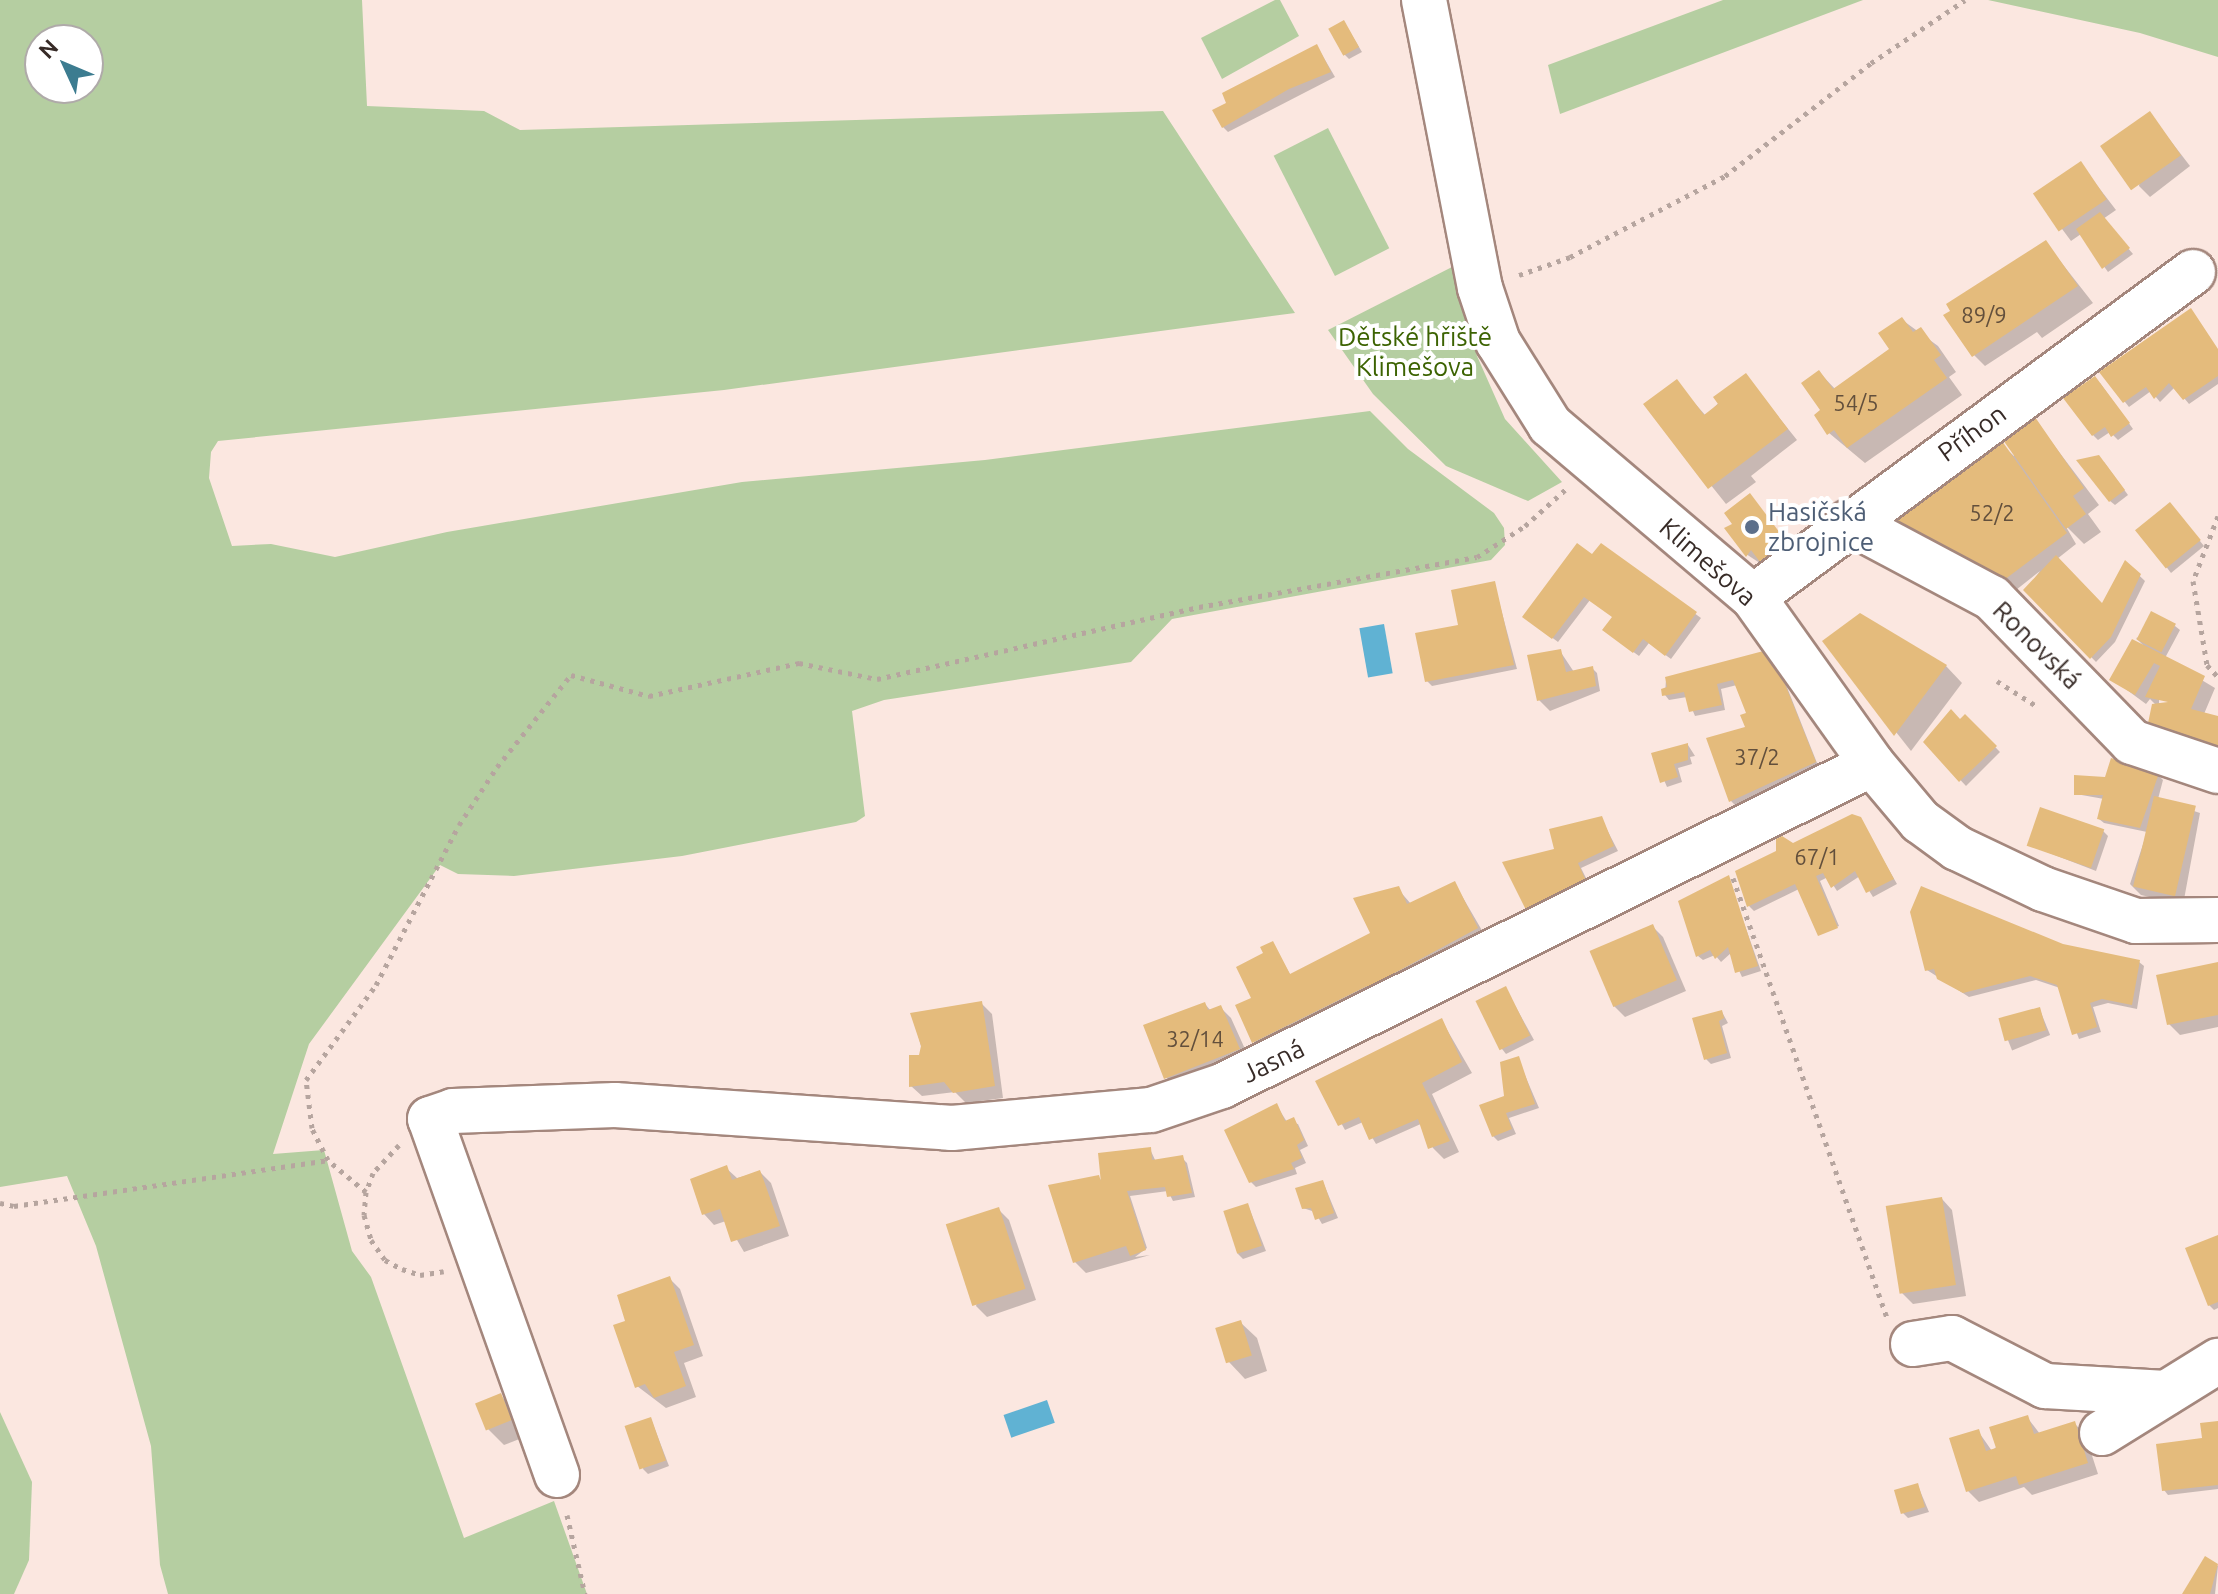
<!DOCTYPE html>
<meta charset="utf-8">
<style>
body{margin:0}
#map{position:relative;width:2218px;height:1594px;overflow:hidden;background:#fbe7e0;font-family:Ubuntu,sans-serif}
div>[style]{position:absolute}
.green>*{inset:0;background:#b5cea1;transform-origin:0 0}
.water>*{inset:0;background:#60b2d3;transform-origin:0 0}
.shadow>*{inset:0;background:#0003;transform-origin:0 0}
.building>*{inset:0;background:#e4bb7c;transform-origin:0 0}
.path>*{height:5px;margin-top:-2.5px;transform-origin:0;background:repeating-linear-gradient(90deg,#b6a59f 0 4px,transparent 0 10px)}
.roads{filter:drop-shadow(2px 0 #a4877d) drop-shadow(-2px 0 #a4877d) drop-shadow(0 2px #a4877d) drop-shadow(0 -2px #a4877d)}
.minor>*{height:44px;margin:-22px;padding:0 22px;transform-origin:22px;border-radius:22px;background:#fff}
.dots>*{width:22px;height:22px;translate:-50% -50%;box-sizing:border-box;border:4px solid #fff;border-radius:50%}
span{translate:-50% -50%;white-space:nowrap;text-align:center;line-height:1.15;-webkit-text-stroke:8px #fff;paint-order:stroke}
.number-label{font-size:22px;color:#624f3c}
.number-label span{-webkit-text-stroke-width:0}
.park-label{font-size:26px;color:#3c6302}
.street-label{font-size:26px;color:#372b27}
.service-label{font-size:26px;color:#4e5e75}
.left{translate:0 -50%;text-align:left}
.north{position:absolute;left:24px;top:24px;width:80px;height:80px;box-sizing:border-box;background:#fff;border:2px solid #afaaa9;border-radius:50%;rotate:314deg;font-size:22px;font-weight:700;line-height:32px;text-align:center;color:#372b27}
.north::after{content:'';display:block;margin:auto;width:28px;height:36px;background:#3c7c90;clip-path:polygon(50% 0,100% 100%,50% 72%,0 100%)}
</style>
<div id="map">
<div class="green">
<i style="clip-path:polygon(evenodd,0 0,362px 0,367px 106px,484px 111px,520px 130px,1163px 111px,1295px 313px,724px 390px,218px 441px,211px 452px,209px 478px,232px 546px,271px 544px,335px 557px,447px 532px,742px 482px,985px 460px,1370px 411px,1408px 449px,1494px 513px,1504px 528px,1505px 545px,1491px 560px,1172px 619px,1131px 662px,884px 700px,852px 711px,865px 816px,856px 822px,682px 856px,514px 876px,458px 874px,440px 865px,309px 1044px,273px 1154px,324px 1150px,352px 1251px,371px 1277px,464px 1538px,554px 1501px,587px 1594px,168px 1594px,160px 1565px,151px 1446px,96px 1246px,67px 1176px,0 1187px,0 0,40px 40px,88px 40px,88px 88px,40px 88px,40px 40px)"></i>
<i style="clip-path:polygon(1275px 0,1280px 0,1299px 36px,1222px 79px,1201px 38px)"></i>
<i style="clip-path:polygon(1723px 0,1863px 0,1560px 114px,1548px 65px)"></i>
<i style="clip-path:polygon(1988px 0,2218px 0,2218px 57px,2140px 33px)"></i>
<i style="left:1328px;top:128px;width:135px;height:61px;rotate:63deg"></i>
<i style="clip-path:polygon(1454px 266px,1477px 356px,1505px 419px,1562px 482px,1528px 501px,1446px 466px,1373px 394px,1328px 330px)"></i>
<i style="clip-path:polygon(0 1412px,32px 1482px,29px 1560px,14px 1594px,0 1594px)"></i>
</div>
<div class="water">
<i style="left:1384px;top:624px;width:50px;height:25px;rotate:80deg"></i>
<i style="left:1047px;top:1400px;width:24px;height:46px;rotate:71deg"></i>
</div>
<div class="shadow">
<i style="clip-path:polygon(1344px 22px,1362px 52px,1349px 59px,1344px 54px)"></i>
<i style="clip-path:polygon(1317px 46px,1335px 77px,1228px 132px,1223px 127px)"></i>
<i style="clip-path:polygon(2150px 114px,2190px 166px,2150px 197px,2139px 186px)"></i>
<i style="clip-path:polygon(2080px 163px,2116px 210px,2103px 219px,2133px 254px,2108px 272px,2081px 234px,2071px 241px,2036px 194px)"></i>
<i style="clip-path:polygon(2046px 243px,2093px 303px,2042px 338px,2037px 332px,1985px 366px,1974px 355px)"></i>
<i style="clip-path:polygon(1901px 319px,1938px 346px,1956px 372px,1949px 377px,1962px 395px,1865px 463px,1829px 433px,1819px 372px,1836px 390px,1892px 349px)"></i>
<i style="clip-path:polygon(2218px 357px,2218px 384px,2189px 404px,2175px 387px,2160px 402px,2151px 391px,2129px 407px,2102px 373px)"></i>
<i style="clip-path:polygon(1745px 375px,1797px 440px,1751px 476px,1756px 482px,1726px 504px,1646px 404px,1676px 382px,1706px 416px)"></i>
<i style="clip-path:polygon(2100px 383px,2133px 429px,2118px 440px,2110px 432px,2098px 440px,2093px 435px)"></i>
<i style="clip-path:polygon(2035px 420px,2099px 505px,2088px 514px,2101px 532px,2084px 544px,2065px 525px,2076px 544px,2057px 559px,2103px 606px,2126px 563px,2145px 581px,2115px 642px,2096px 662px,2026px 590px,2040px 571px,2016px 590px,1894px 519px,2001px 444px,2014px 456px)"></i>
<i style="clip-path:polygon(2104px 462px,2128px 495px,2115px 505px,2110px 501px)"></i>
<i style="clip-path:polygon(1750px 496px,1795px 553px,1772px 571px,1746px 554px,1735px 525px)"></i>
<i style="clip-path:polygon(2175px 510px,2204px 546px,2171px 573px,2138px 530px)"></i>
<i style="clip-path:polygon(1602px 546px,1701px 618px,1671px 659px,1649px 643px,1639px 656px,1610px 635px,1614px 617px,1590px 600px,1558px 642px,1530px 621px)"></i>
<i style="clip-path:polygon(1494px 583px,1517px 669px,1432px 686px,1427px 681px,1460px 626px)"></i>
<i style="clip-path:polygon(evenodd,2175px 626px,2180px 630px,2165px 658px,2215px 688px,2204px 714px,2218px 718px,2218px 749px,2154px 732px,2155px 704px,2150px 699px,2146px 704px,2112px 679px,2145px 647px,2136px 638px,2175px 626px,2159px 698px,2176px 703px,2175px 707px,2159px 703px,2159px 698px)"></i>
<i style="clip-path:polygon(1825px 642px,1946px 666px,1962px 683px,1911px 751px)"></i>
<i style="clip-path:polygon(1560px 651px,1574px 672px,1592px 668px,1597px 673px,1600px 691px,1550px 711px,1539px 700px)"></i>
<i style="clip-path:polygon(1775px 657px,1819px 768px,1736px 806px,1731px 801px,1749px 714px,1737px 685px,1721px 689px,1725px 710px,1695px 716px,1687px 697px,1669px 700px,1665px 695px,1666px 679px)"></i>
<i style="clip-path:polygon(1965px 716px,2000px 752px,1966px 786px,1925px 742px)"></i>
<i style="clip-path:polygon(1688px 745px,1695px 756px,1690px 757px,1692px 764px,1678px 768px,1682px 782px,1667px 787px,1653px 754px)"></i>
<i style="clip-path:polygon(2158px 775px,2163px 780px,2158px 799px,2200px 813px,2183px 905px,2141px 895px,2130px 884px,2147px 832px,2104px 823px,2099px 819px,2104px 799px,2076px 794px,2106px 779px)"></i>
<i style="clip-path:polygon(1601px 818px,1618px 851px,1581px 868px,1590px 886px,1532px 914px,1528px 909px,1556px 850px)"></i>
<i style="clip-path:polygon(1860px 819px,1897px 884px,1873px 897px,1860px 876px,1837px 891px,1828px 877px,1820px 881px,1839px 926px,1819px 934px,1799px 889px,1754px 911px,1749px 906px,1737px 872px)"></i>
<i style="clip-path:polygon(2103px 831px,2108px 836px,2096px 871px,2029px 845px)"></i>
<i style="clip-path:polygon(1728px 878px,1761px 971px,1742px 977px,1731px 953px,1721px 962px,1715px 955px,1703px 960px,1698px 956px)"></i>
<i style="clip-path:polygon(1455px 884px,1487px 939px,1259px 1046px,1254px 1041px,1253px 999px,1273px 944px,1291px 976px,1372px 934px,1398px 889px,1411px 904px)"></i>
<i style="clip-path:polygon(1912px 912px,2139px 962px,2144px 966px,2137px 1009px,2108px 1003px,2093px 1007px,2101px 1032px,2079px 1039px,2060px 988px,2036px 980px,1969px 997px,1927px 970px)"></i>
<i style="clip-path:polygon(1652px 926px,1663px 937px,1686px 991px,1625px 1017px,1614px 1006px)"></i>
<i style="clip-path:polygon(2218px 964px,2218px 1027px,2180px 1035px,2169px 1024px)"></i>
<i style="clip-path:polygon(1506px 989px,1534px 1040px,1506px 1054px,1502px 1049px)"></i>
<i style="clip-path:polygon(981px 1003px,992px 1014px,1003px 1098px,966px 1103px,955px 1092px,922px 1096px,911px 1086px,922px 1050px,913px 1015px)"></i>
<i style="clip-path:polygon(1205px 1004px,1211px 1011px,1220px 1007px,1231px 1018px,1250px 1060px,1176px 1088px,1166px 1077px)"></i>
<i style="left:2040px;top:1010px;width:27px;height:41px;rotate:68deg"></i>
<i style="clip-path:polygon(1722px 1012px,1728px 1023px,1722px 1026px,1731px 1058px,1711px 1064px,1706px 1059px)"></i>
<i style="clip-path:polygon(1442px 1021px,1472px 1073px,1432px 1094px,1459px 1152px,1444px 1159px,1433px 1148px,1423px 1123px,1376px 1144px,1363px 1122px,1345px 1130px,1318px 1081px)"></i>
<i style="clip-path:polygon(1518px 1059px,1539px 1108px,1509px 1118px,1516px 1134px,1498px 1141px,1493px 1136px)"></i>
<i style="clip-path:polygon(1277px 1106px,1287px 1122px,1298px 1124px,1308px 1146px,1300px 1150px,1306px 1163px,1295px 1168px,1297px 1174px,1256px 1187px,1251px 1182px)"></i>
<i style="clip-path:polygon(1150px 1149px,1156px 1162px,1182px 1158px,1187px 1163px,1195px 1197px,1173px 1201px,1168px 1191px,1130px 1196px,1147px 1248px,1135px 1257px,1150px 1255px,1086px 1273px,1075px 1262px,1051px 1186px,1098px 1177px,1103px 1182px)"></i>
<i style="clip-path:polygon(726px 1168px,737px 1178px,760px 1172px,771px 1183px,789px 1236px,744px 1252px,726px 1221px,714px 1225px,704px 1214px)"></i>
<i style="clip-path:polygon(1323px 1182px,1338px 1218px,1322px 1224px,1315px 1212px,1303px 1208px)"></i>
<i style="clip-path:polygon(1942px 1199px,1952px 1210px,1966px 1296px,1913px 1304px,1902px 1293px)"></i>
<i style="clip-path:polygon(1248px 1205px,1266px 1251px,1243px 1259px,1238px 1254px)"></i>
<i style="clip-path:polygon(998px 1209px,1009px 1220px,1036px 1300px,987px 1317px,976px 1306px)"></i>
<i style="clip-path:polygon(2218px 1237px,2218px 1308px,2214px 1310px,2209px 1305px)"></i>
<i style="clip-path:polygon(669px 1278px,680px 1289px,703px 1356px,684px 1363px,696px 1397px,666px 1408px,637px 1386px)"></i>
<i style="clip-path:polygon(1240px 1322px,1257px 1338px,1267px 1371px,1245px 1379px,1229px 1362px)"></i>
<i style="clip-path:polygon(501px 1396px,517px 1412px,527px 1436px,504px 1445px,487px 1428px)"></i>
<i style="clip-path:polygon(2027px 1417px,2040px 1434px,2074px 1423px,2085px 1434px,2098px 1474px,2032px 1495px,2024px 1487px,1979px 1502px,1968px 1491px,1978px 1431px,1992px 1451px)"></i>
<i style="clip-path:polygon(651px 1419px,669px 1466px,648px 1474px,643px 1469px)"></i>
<i style="clip-path:polygon(2218px 1423px,2218px 1489px,2168px 1495px,2164px 1490px)"></i>
<i style="clip-path:polygon(1918px 1486px,1929px 1512px,1908px 1518px,1903px 1513px)"></i>
<i style="clip-path:polygon(2206px 1559px,2218px 1566px,2215px 1594px,2184px 1594px)"></i>
</div>
<div class="building">
<i style="left:1344px;top:20px;width:31px;height:18px;rotate:61deg"></i>
<i style="clip-path:polygon(1317px 44px,1331px 72px,1289px 89px,1222px 128px,1212px 110px,1226px 103px,1222px 93px)"></i>
<i style="left:2150px;top:111px;width:54px;height:61px;rotate:55deg"></i>
<i style="left:2081px;top:161px;width:46px;height:58px;rotate:56deg"></i>
<i style="clip-path:polygon(2100px 212px,2130px 248px,2102px 269px,2076px 229px)"></i>
<i style="clip-path:polygon(2046px 240px,2078px 286px,1972px 357px,1943px 315px,1950px 311px,1946px 304px)"></i>
<i style="clip-path:polygon(2191px 308px,2218px 349px,2218px 376px,2183px 400px,2169px 383px,2154px 399px,2146px 387px,2123px 403px,2099px 372px)"></i>
<i style="clip-path:polygon(1902px 317px,1913px 332px,1921px 327px,1941px 355px,1934px 360px,1947px 378px,1847px 448px,1834px 430px,1827px 435px,1814px 415px,1820px 410px,1801px 383px,1819px 370px,1833px 389px,1889px 349px,1878px 333px)"></i>
<i style="clip-path:polygon(1746px 373px,1788px 429px,1708px 489px,1643px 404px,1677px 379px,1704px 415px,1718px 404px,1713px 397px)"></i>
<i style="clip-path:polygon(2095px 376px,2130px 423px,2111px 437px,2105px 427px,2092px 436px,2063px 398px)"></i>
<i style="clip-path:polygon(2035px 417px,2084px 488px,2073px 496px,2086px 514px,2066px 529px,2003px 440px)"></i>
<i style="clip-path:polygon(2002px 441px,2067px 533px,2004px 580px,1891px 518px)"></i>
<i style="clip-path:polygon(2099px 455px,2125px 490px,2109px 502px,2076px 460px)"></i>
<i style="clip-path:polygon(1750px 493px,1786px 541px,1760px 562px,1751px 550px,1746px 557px,1724px 528px,1732px 524px,1724px 513px)"></i>
<i style="left:2170px;top:502px;width:49px;height:45px;rotate:51deg"></i>
<i style="clip-path:polygon(1577px 543px,1592px 554px,1601px 543px,1697px 612px,1665px 656px,1643px 639px,1633px 653px,1602px 630px,1612px 617px,1584px 597px,1552px 639px,1522px 617px)"></i>
<i style="clip-path:polygon(2056px 555px,2102px 603px,2125px 560px,2141px 574px,2111px 637px,2090px 659px,2023px 590px)"></i>
<i style="clip-path:polygon(1495px 581px,1514px 665px,1425px 682px,1415px 633px,1458px 625px,1451px 590px)"></i>
<i style="left:2151px;top:611px;width:28px;height:32px;rotate:27deg"></i>
<i style="clip-path:polygon(1860px 613px,1947px 665px,1894px 736px,1822px 641px)"></i>
<i style="clip-path:polygon(2132px 639px,2205px 676px,2191px 709px,2218px 716px,2218px 747px,2147px 728px,2152px 704px,2168px 702px,2145px 697px,2160px 666px,2154px 663px,2135px 695px,2109px 680px)"></i>
<i style="clip-path:polygon(1561px 649px,1566px 672px,1593px 666px,1596px 686px,1537px 701px,1527px 655px)"></i>
<i style="clip-path:polygon(1771px 649px,1816px 762px,1729px 802px,1706px 738px,1745px 727px,1740px 715px,1746px 713px,1733px 680px,1717px 684px,1722px 705px,1689px 712px,1684px 692px,1662px 696px,1661px 689px,1667px 687px,1665px 677px)"></i>
<i style="clip-path:polygon(1951px 709px,1960px 719px,1965px 714px,1997px 746px,1959px 782px,1923px 742px)"></i>
<i style="clip-path:polygon(1688px 743px,1688px 760px,1674px 764px,1678px 777px,1660px 783px,1651px 753px)"></i>
<i style="clip-path:polygon(2111px 758px,2159px 773px,2140px 828px,2097px 819px,2103px 795px,2074px 795px,2074px 775px,2105px 777px)"></i>
<i style="left:2154px;top:796px;width:43px;height:93px;rotate:13deg"></i>
<i style="left:2040px;top:807px;width:68px;height:41px;rotate:19deg"></i>
<i style="clip-path:polygon(1852px 814px,1861px 817px,1894px 879px,1866px 893px,1855px 871px,1831px 888px,1823px 873px,1816px 876px,1838px 928px,1818px 936px,1795px 884px,1747px 907px,1735px 871px,1776px 851px,1776px 839px,1782px 836px,1793px 843px)"></i>
<i style="clip-path:polygon(1602px 816px,1614px 846px,1578px 863px,1586px 881px,1526px 910px,1502px 862px,1554px 849px,1549px 829px)"></i>
<i style="clip-path:polygon(1729px 875px,1758px 966px,1735px 973px,1728px 947px,1715px 959px,1710px 950px,1696px 957px,1678px 901px)"></i>
<i style="clip-path:polygon(1455px 881px,1478px 928px,1387px 977px,1391px 983px,1370px 993px,1367px 986px,1252px 1043px,1235px 1005px,1251px 998px,1236px 967px,1263px 953px,1260px 947px,1273px 941px,1290px 974px,1370px 933px,1353px 898px,1399px 886px,1407px 904px)"></i>
<i style="clip-path:polygon(1921px 886px,2063px 944px,2140px 960px,2132px 1005px,2102px 999px,2090px 1003px,2097px 1027px,2072px 1035px,2057px 985px,2030px 976px,1963px 993px,1937px 979px,1934px 969px,1925px 971px,1910px 912px)"></i>
<i style="left:1653px;top:924px;width:61px;height:69px;rotate:67deg"></i>
<i style="clip-path:polygon(2218px 962px,2218px 1015px,2167px 1025px,2156px 975px)"></i>
<i style="left:1506px;top:986px;width:55px;height:34px;rotate:64deg"></i>
<i style="clip-path:polygon(982px 1001px,995px 1086px,953px 1093px,944px 1082px,909px 1087px,909px 1055px,919px 1055px,921px 1046px,910px 1013px)"></i>
<i style="clip-path:polygon(1205px 1002px,1208px 1010px,1221px 1005px,1240px 1049px,1164px 1079px,1143px 1025px)"></i>
<i style="left:2040px;top:1007px;width:24px;height:43px;rotate:75deg"></i>
<i style="clip-path:polygon(1722px 1010px,1724px 1018px,1719px 1021px,1727px 1053px,1704px 1060px,1692px 1018px)"></i>
<i style="clip-path:polygon(1442px 1018px,1462px 1062px,1422px 1083px,1450px 1141px,1428px 1149px,1418px 1119px,1369px 1140px,1359px 1117px,1338px 1126px,1315px 1081px)"></i>
<i style="clip-path:polygon(1519px 1056px,1535px 1104px,1506px 1113px,1512px 1129px,1492px 1137px,1479px 1105px,1504px 1096px,1500px 1062px)"></i>
<i style="clip-path:polygon(1277px 1103px,1285px 1121px,1294px 1117px,1304px 1140px,1297px 1145px,1302px 1158px,1291px 1163px,1294px 1169px,1249px 1183px,1224px 1130px)"></i>
<i style="clip-path:polygon(1151px 1147px,1152px 1160px,1183px 1155px,1192px 1193px,1167px 1197px,1165px 1187px,1127px 1191px,1146px 1250px,1130px 1256px,1126px 1246px,1073px 1263px,1048px 1185px,1099px 1175px,1102px 1185px,1116px 1221px,1101px 1183px,1098px 1153px)"></i>
<i style="clip-path:polygon(727px 1165px,732px 1180px,760px 1170px,780px 1226px,731px 1242px,720px 1209px,702px 1215px,690px 1179px)"></i>
<i style="clip-path:polygon(1323px 1180px,1334px 1213px,1315px 1220px,1311px 1208px,1302px 1209px,1295px 1188px)"></i>
<i style="left:1942px;top:1197px;width:89px;height:57px;rotate:81deg"></i>
<i style="left:1248px;top:1203px;width:45px;height:26px;rotate:72deg"></i>
<i style="left:999px;top:1207px;width:86px;height:56px;rotate:72deg"></i>
<i style="clip-path:polygon(2218px 1235px,2218px 1302px,2208px 1306px,2185px 1248px)"></i>
<i style="clip-path:polygon(670px 1276px,694px 1345px,674px 1352px,686px 1386px,654px 1398px,645px 1384px,635px 1388px,613px 1325px,625px 1321px,617px 1295px)"></i>
<i style="left:1241px;top:1320px;width:37px;height:27px;rotate:73deg"></i>
<i style="left:501px;top:1393px;width:29px;height:28px;rotate:68deg"></i>
<i style="clip-path:polygon(2028px 1415px,2034px 1434px,2075px 1421px,2088px 1463px,2019px 1485px,2016px 1476px,1966px 1492px,1949px 1438px,1979px 1429px,1986px 1451px,1996px 1448px,1989px 1427px)"></i>
<i style="left:651px;top:1417px;width:46px;height:28px;rotate:71deg"></i>
<i style="clip-path:polygon(2218px 1421px,2218px 1485px,2162px 1491px,2156px 1444px,2202px 1438px,2200px 1423px)"></i>
<i style="left:1918px;top:1483px;width:25px;height:25px;rotate:74deg"></i>
<i style="clip-path:polygon(2205px 1556px,2218px 1564px,2210px 1594px,2182px 1594px)"></i>
</div>
<div class="path">
<i style="left:1519px;top:275px;width:54px;rotate:-19.4deg"></i>
<i style="left:1570px;top:257px;width:175px;rotate:-27.6deg"></i>
<i style="left:1725px;top:176px;width:185px;rotate:-37.7deg"></i>
<i style="left:1871px;top:63px;width:113px;rotate:-33.8deg"></i>
<i style="left:2218px;top:516px;width:70px;rotate:111deg"></i>
<i style="left:2193px;top:581px;width:85px;rotate:80.5deg"></i>
<i style="left:2207px;top:665px;width:16px;rotate:47deg"></i>
<i style="left:1997px;top:681px;width:45px;rotate:32.3deg"></i>
<i style="left:1733px;top:878px;width:465px;rotate:70.7deg"></i>
<i style="left:399px;top:1145px;width:38px;rotate:133deg"></i>
<i style="left:373px;top:1173px;width:20px;rotate:110deg"></i>
<i style="left:366px;top:1192px;width:23px;rotate:95deg"></i>
<i style="left:364px;top:1215px;width:26px;rotate:74deg"></i>
<i style="left:371px;top:1240px;width:24px;rotate:55deg"></i>
<i style="left:385px;top:1260px;width:19px;rotate:28deg"></i>
<i style="left:402px;top:1269px;width:19px;rotate:18deg"></i>
<i style="left:420px;top:1275px;width:24px;rotate:-9deg"></i>
<i style="left:366px;top:1192px;width:50px;rotate:-139.9deg"></i>
<i style="left:328px;top:1160px;width:36px;rotate:-117deg"></i>
<i style="left:312px;top:1128px;width:48px;rotate:-97.1deg"></i>
<i style="left:306px;top:1080px;width:118px;rotate:-53.6deg"></i>
<i style="left:376px;top:985px;width:180px;rotate:-62.6deg"></i>
<i style="left:459px;top:825px;width:69px;rotate:-56.8deg"></i>
<i style="left:497px;top:767px;width:118px;rotate:-51.2deg"></i>
<i style="left:571px;top:675px;width:81px;rotate:15.1deg"></i>
<i style="left:649px;top:696px;width:154px;rotate:-12.4deg"></i>
<i style="left:799px;top:663px;width:80px;rotate:11.6deg"></i>
<i style="left:877px;top:679px;width:330px;rotate:-12.6deg"></i>
<i style="left:1199px;top:607px;width:282px;rotate:-10.2deg"></i>
<i style="left:1477px;top:557px;width:57px;rotate:-32.9deg"></i>
<i style="left:1525px;top:526px;width:57px;rotate:-42.1deg"></i>
<i style="left:0;top:1203px;width:14px;rotate:12deg"></i>
<i style="left:14px;top:1206px;width:317px;rotate:-8.3deg"></i>
<i style="left:567px;top:1515px;width:81px;rotate:77.2deg"></i>
</div>
<div class="roads">
<div class="minor">
<i style="left:1424px;top:0;width:293px;rotate:79deg"></i>
<i style="left:1480px;top:288px;width:57px;rotate:71.6deg"></i>
<i style="left:1498px;top:342px;width:98px;rotate:57.9deg"></i>
<i style="left:1550px;top:425px;width:266px;rotate:40.3deg"></i>
<i style="left:1753px;top:597px;width:205px;rotate:54.5deg"></i>
<i style="left:1872px;top:764px;width:75px;rotate:49.9deg"></i>
<i style="left:1920px;top:821px;width:46px;rotate:36.1deg"></i>
<i style="left:1957px;top:848px;width:95px;rotate:25.5deg"></i>
<i style="left:2043px;top:889px;width:98px;rotate:19deg"></i>
<i style="left:2136px;top:921px;width:82px;rotate:-0.7deg"></i>
<i style="left:1849px;top:522px;width:162px;rotate:28deg"></i>
<i style="left:1992px;top:598px;width:201px;rotate:45.8deg"></i>
<i style="left:2132px;top:742px;width:91px;rotate:18.6deg"></i>
<i style="left:1753px;top:597px;width:547px;rotate:-36.45deg"></i>
<i style="left:1913px;top:1344px;width:39px;rotate:-9deg"></i>
<i style="left:1952px;top:1338px;width:105px;rotate:27.3deg"></i>
<i style="left:2045px;top:1386px;width:121px;rotate:3.3deg"></i>
<i style="left:2102px;top:1433px;width:137px;rotate:-31.8deg"></i>
<i style="left:557px;top:1475px;width:378px;rotate:-109.6deg"></i>
<i style="left:430px;top:1119px;width:24px;rotate:-19deg"></i>
<i style="left:453px;top:1111px;width:162px;rotate:-2.1deg"></i>
<i style="left:615px;top:1105px;width:338px;rotate:3.9deg"></i>
<i style="left:952px;top:1128px;width:200px;rotate:-5.2deg"></i>
<i style="left:1151px;top:1110px;width:75px;rotate:-18.7deg"></i>
<i style="left:1222px;top:1086px;width:725px;rotate:-26.35deg"></i>
</div>
</div>
<div class="dots">
<i style="left:1752px;top:527px;background:#5c6f8a"></i>
</div>
<div class="number-label">
<span style="left:1984px;top:315px">89/9</span>
<span style="left:1856px;top:403px">54/5</span>
<span style="left:1992px;top:513px">52/2</span>
<span style="left:1757px;top:757px">37/2</span>
<span style="left:1817px;top:857px">67/1</span>
<span style="left:1195px;top:1039px">32/14</span>
</div>
<div class="park-label">
<span style="left:1415px;top:352px">Dětské hřiště<br>Klimešova</span>
</div>
<div class="street-label">
<span style="left:1972px;top:433px;rotate:-36deg">Příhon</span>
<span style="left:1708px;top:562px;rotate:41deg">Klimešova</span>
<span style="left:2037px;top:645px;rotate:45deg">Ronovská</span>
<span style="left:1273px;top:1061px;rotate:-26deg">Jasná</span>
</div>
<div class="service-label">
<span class="left" style="left:1768px;top:527px">Hasičská<br>zbrojnice</span>
</div>
<div class="north">N</div>
</div>
